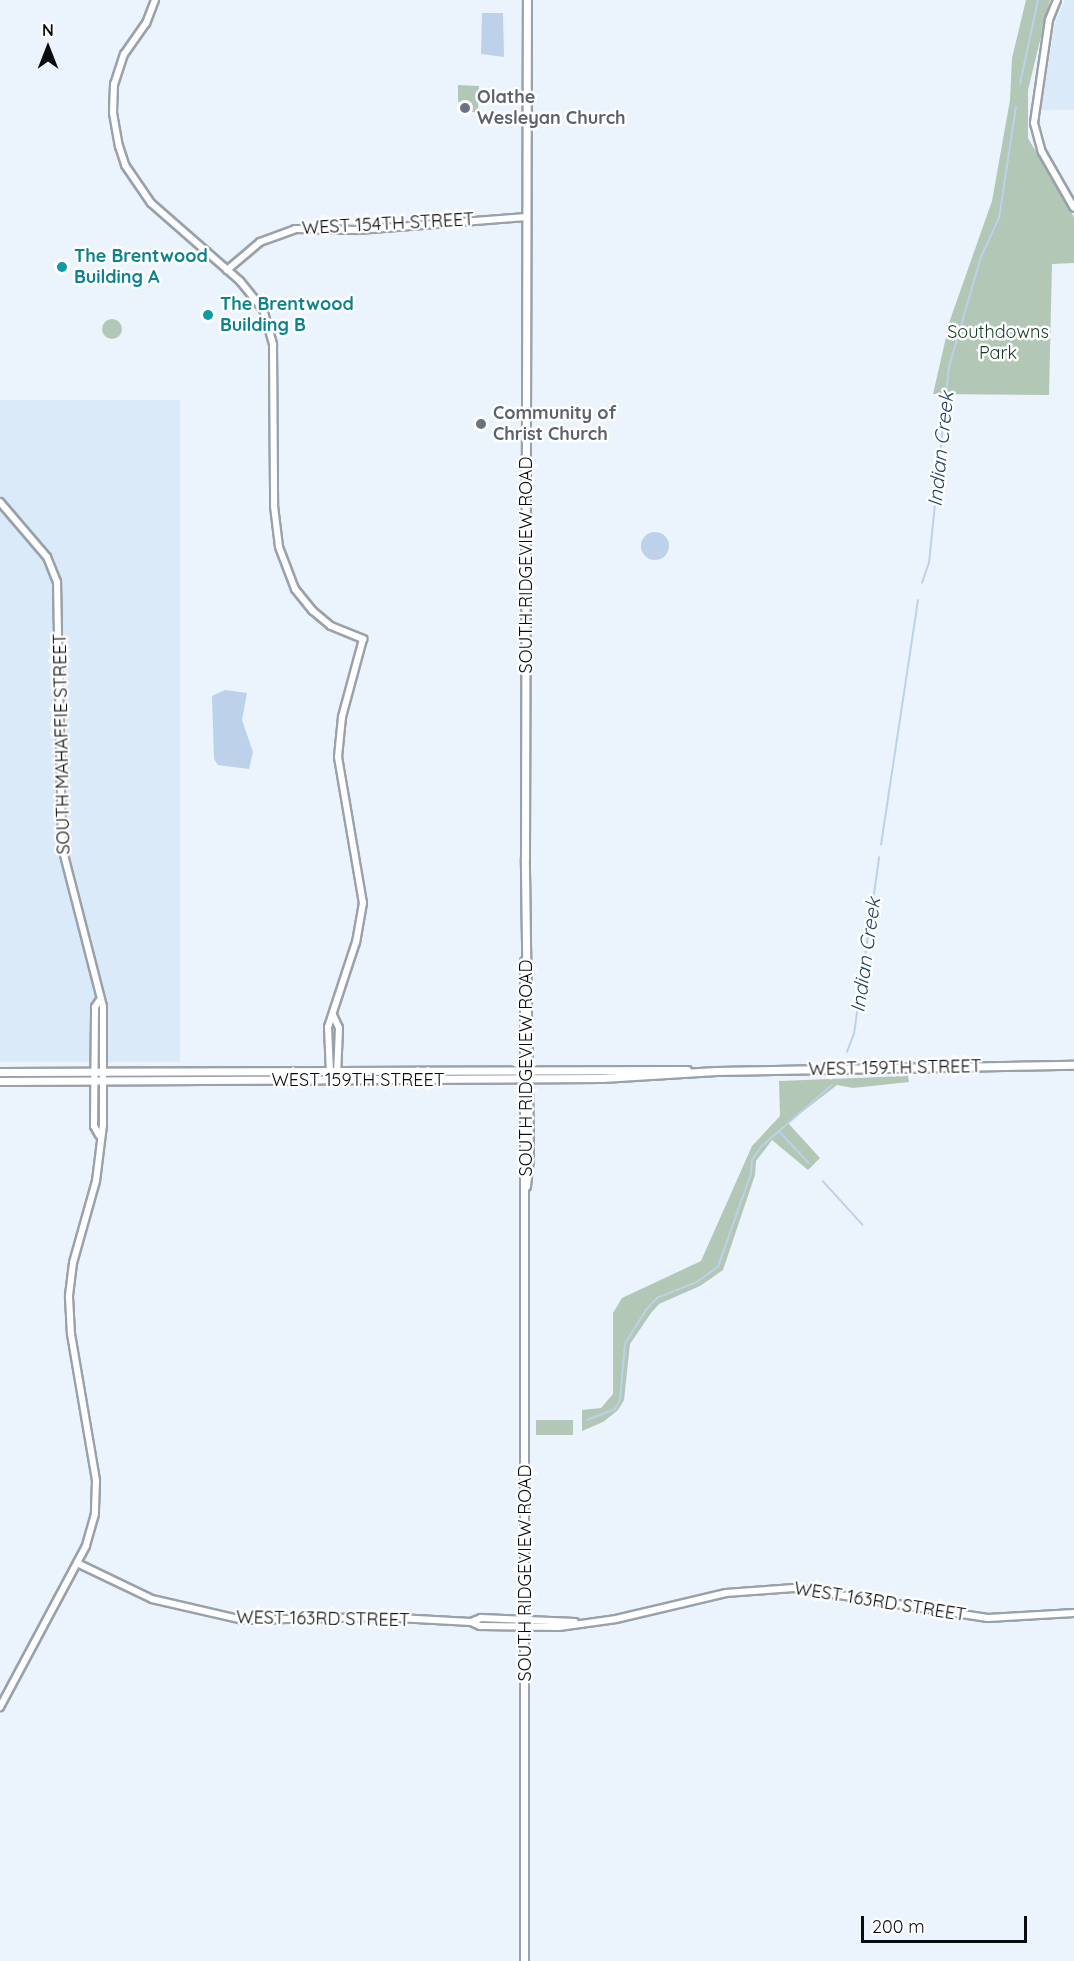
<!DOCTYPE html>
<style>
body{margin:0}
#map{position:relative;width:1074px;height:1961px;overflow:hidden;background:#ebf4fd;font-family:Quicksand,sans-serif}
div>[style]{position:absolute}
.built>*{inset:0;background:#dbeaf9;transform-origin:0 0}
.green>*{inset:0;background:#b2c7b6;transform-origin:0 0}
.round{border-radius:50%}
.water>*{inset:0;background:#bdd1ea}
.stream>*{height:1.5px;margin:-0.75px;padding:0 0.75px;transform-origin:0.75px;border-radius:0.75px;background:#bdd1ea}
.roads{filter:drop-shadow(2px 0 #99a1aa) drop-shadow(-2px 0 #99a1aa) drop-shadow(0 2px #99a1aa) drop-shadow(0 -2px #99a1aa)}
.tertiary>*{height:6px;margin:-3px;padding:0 3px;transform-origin:3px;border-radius:3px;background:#fff}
.secondary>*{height:7px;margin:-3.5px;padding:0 3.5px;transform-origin:3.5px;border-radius:3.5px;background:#fff}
.dots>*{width:16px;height:16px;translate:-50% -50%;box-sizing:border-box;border:3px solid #fff;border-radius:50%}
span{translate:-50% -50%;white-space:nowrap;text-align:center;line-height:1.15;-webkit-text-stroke:5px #fff;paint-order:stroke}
.worship-label{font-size:18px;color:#5b616d;font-weight:700}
.left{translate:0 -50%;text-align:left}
.street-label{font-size:18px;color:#090c0f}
.culture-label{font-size:18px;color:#0d838f;font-weight:700}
.park-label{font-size:18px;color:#123e20}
.water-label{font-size:20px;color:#244366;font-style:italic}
.north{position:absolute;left:18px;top:18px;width:60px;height:60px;-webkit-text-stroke:4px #fff;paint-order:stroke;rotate:0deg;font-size:16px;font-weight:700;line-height:24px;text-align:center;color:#090c0f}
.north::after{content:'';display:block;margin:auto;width:21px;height:27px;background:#090c0f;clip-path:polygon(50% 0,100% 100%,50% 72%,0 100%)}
.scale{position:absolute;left:861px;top:1916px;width:166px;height:27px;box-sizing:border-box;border:3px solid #090c0f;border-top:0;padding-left:8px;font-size:18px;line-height:21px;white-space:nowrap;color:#090c0f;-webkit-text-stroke:4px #fff;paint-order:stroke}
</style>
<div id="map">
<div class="built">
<i style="clip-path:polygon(1065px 0,1074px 0,1074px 110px,1041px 110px,1055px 23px)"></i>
<i style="left:0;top:400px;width:180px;height:662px"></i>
</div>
<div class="green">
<i style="clip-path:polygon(1026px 0,1050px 0,1028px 90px,1028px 138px,1074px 217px,1074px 263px,1052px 264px,1049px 395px,933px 394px,950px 320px,992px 201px,1010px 100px,1012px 58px)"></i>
<i style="clip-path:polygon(458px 85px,479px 86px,478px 112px,472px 112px,472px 103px,458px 102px)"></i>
<i class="round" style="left:102px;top:319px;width:20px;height:20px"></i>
<i style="clip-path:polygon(908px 1076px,909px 1082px,853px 1088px,837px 1085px,788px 1123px,820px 1158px,808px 1170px,772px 1140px,756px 1161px,755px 1175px,723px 1270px,700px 1286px,659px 1304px,651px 1313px,630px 1344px,624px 1400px,618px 1410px,603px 1422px,582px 1431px,582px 1410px,601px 1408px,613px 1394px,613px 1313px,622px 1298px,701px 1261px,752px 1146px,780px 1116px,779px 1081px)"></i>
<i style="left:573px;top:1420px;width:15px;height:37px;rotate:90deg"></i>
</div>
<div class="water">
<i style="clip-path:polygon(482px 13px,503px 13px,504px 57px,481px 54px)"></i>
<i class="round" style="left:641px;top:532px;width:28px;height:28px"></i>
<i style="clip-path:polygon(225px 690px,247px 693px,242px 720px,253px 752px,249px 769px,218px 765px,214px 759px,212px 696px)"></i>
</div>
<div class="stream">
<i style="left:1020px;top:84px;width:86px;rotate:-77.9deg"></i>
<i style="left:922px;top:583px;width:21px;rotate:-71deg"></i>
<i style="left:929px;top:563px;width:197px;rotate:-84.2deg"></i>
<i style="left:949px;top:367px;width:115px;rotate:-73.8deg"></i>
<i style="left:981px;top:257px;width:43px;rotate:-65.2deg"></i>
<i style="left:999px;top:218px;width:112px;rotate:-81.3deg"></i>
<i style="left:881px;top:845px;width:247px;rotate:-81.4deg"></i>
<i style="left:847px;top:1052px;width:19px;rotate:-69deg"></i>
<i style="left:854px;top:1034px;width:178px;rotate:-81.9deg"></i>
<i style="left:779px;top:1131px;width:44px;rotate:46.8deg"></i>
<i style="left:823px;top:1181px;width:59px;rotate:47.7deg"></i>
<i style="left:587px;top:1420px;width:30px;rotate:-21deg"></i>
<i style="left:615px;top:1409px;width:10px;rotate:-61deg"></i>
<i style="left:620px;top:1400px;width:56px;rotate:-84.9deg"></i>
<i style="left:625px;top:1344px;width:40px;rotate:-58deg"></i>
<i style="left:646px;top:1310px;width:16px;rotate:-47deg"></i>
<i style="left:657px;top:1298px;width:43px;rotate:-21.8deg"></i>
<i style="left:697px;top:1282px;width:26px;rotate:-36deg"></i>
<i style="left:718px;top:1267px;width:99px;rotate:-70.5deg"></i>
<i style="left:751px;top:1174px;width:14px;rotate:-86deg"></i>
<i style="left:752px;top:1160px;width:16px;rotate:-55deg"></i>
<i style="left:761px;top:1147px;width:94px;rotate:-41.1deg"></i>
</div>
<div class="roads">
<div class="tertiary">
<i style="left:155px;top:0;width:25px;rotate:111deg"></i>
<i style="left:146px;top:23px;width:38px;rotate:125deg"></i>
<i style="left:124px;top:54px;width:32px;rotate:108deg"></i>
<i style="left:114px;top:84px;width:29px;rotate:92deg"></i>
<i style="left:113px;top:113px;width:34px;rotate:80deg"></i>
<i style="left:119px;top:146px;width:20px;rotate:72deg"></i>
<i style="left:125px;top:165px;width:46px;rotate:55.6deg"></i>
<i style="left:151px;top:203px;width:118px;rotate:41.2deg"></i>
<i style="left:240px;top:281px;width:36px;rotate:51deg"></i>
<i style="left:263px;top:309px;width:37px;rotate:74deg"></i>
<i style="left:273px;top:345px;width:161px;rotate:89.6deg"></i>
<i style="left:274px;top:506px;width:41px;rotate:83deg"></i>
<i style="left:279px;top:547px;width:45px;rotate:69.1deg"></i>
<i style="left:295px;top:589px;width:28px;rotate:51deg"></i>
<i style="left:313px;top:611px;width:23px;rotate:40deg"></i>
<i style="left:331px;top:626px;width:35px;rotate:22deg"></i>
<i style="left:363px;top:639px;width:81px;rotate:105.1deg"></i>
<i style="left:342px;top:717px;width:40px;rotate:95.7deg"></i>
<i style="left:338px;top:757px;width:148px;rotate:80.3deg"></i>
<i style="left:363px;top:903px;width:40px;rotate:100deg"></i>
<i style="left:356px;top:942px;width:89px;rotate:108.2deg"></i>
<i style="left:328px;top:1027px;width:46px;rotate:87.5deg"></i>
<i style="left:1057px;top:0;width:22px;rotate:112deg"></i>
<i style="left:1049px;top:20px;width:104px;rotate:98.3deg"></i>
<i style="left:1034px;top:123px;width:30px;rotate:75deg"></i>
<i style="left:1042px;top:152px;width:64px;rotate:60.3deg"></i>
<i style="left:227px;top:270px;width:43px;rotate:-40.3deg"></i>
<i style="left:260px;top:242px;width:37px;rotate:-20deg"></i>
<i style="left:295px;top:229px;width:63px;rotate:0.9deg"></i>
<i style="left:358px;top:230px;width:169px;rotate:-4.4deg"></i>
<i style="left:0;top:502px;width:72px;rotate:49.5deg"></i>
<i style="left:47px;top:557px;width:27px;rotate:68deg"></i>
<i style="left:57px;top:582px;width:265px;rotate:88.9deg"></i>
<i style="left:62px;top:847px;width:165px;rotate:75.6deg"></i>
<i style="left:103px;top:1007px;width:118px;rotate:90deg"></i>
<i style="left:103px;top:1125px;width:56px;rotate:97.1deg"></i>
<i style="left:96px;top:1181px;width:85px;rotate:105.7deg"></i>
<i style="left:73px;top:1263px;width:34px;rotate:97deg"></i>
<i style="left:69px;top:1297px;width:37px;rotate:87deg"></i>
<i style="left:71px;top:1334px;width:149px;rotate:80.3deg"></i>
<i style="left:96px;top:1481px;width:33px;rotate:92deg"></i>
<i style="left:95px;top:1514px;width:33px;rotate:106deg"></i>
<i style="left:86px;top:1546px;width:183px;rotate:118.1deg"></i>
<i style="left:333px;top:1015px;width:14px;rotate:65deg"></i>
<i style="left:339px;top:1028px;width:48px;rotate:92.4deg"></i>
<i style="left:99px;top:1135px;width:10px;rotate:-119deg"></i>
<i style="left:94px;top:1126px;width:119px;rotate:-89.5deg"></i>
<i style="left:95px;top:1007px;width:7px;rotate:-56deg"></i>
<i style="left:77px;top:1563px;width:83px;rotate:25.6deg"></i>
<i style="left:152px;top:1599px;width:93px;rotate:13deg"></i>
<i style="left:243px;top:1620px;width:137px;rotate:-1.3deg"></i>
<i style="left:380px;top:1617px;width:91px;rotate:3.1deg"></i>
<i style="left:471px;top:1622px;width:10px;rotate:24deg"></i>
<i style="left:480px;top:1626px;width:79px;rotate:0.7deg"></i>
<i style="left:559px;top:1627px;width:58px;rotate:-8deg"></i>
<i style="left:616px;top:1619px;width:113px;rotate:-13.3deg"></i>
<i style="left:726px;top:1593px;width:68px;rotate:-4.2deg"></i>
<i style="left:794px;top:1588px;width:196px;rotate:8.8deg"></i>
<i style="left:988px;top:1618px;width:86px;rotate:-3.3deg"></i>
<i style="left:471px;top:1622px;width:11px;rotate:-22deg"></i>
<i style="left:481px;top:1618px;width:94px;rotate:2.4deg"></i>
</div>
<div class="secondary">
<i style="left:0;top:1072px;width:687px;rotate:-0.17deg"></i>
<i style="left:0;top:1081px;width:602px;rotate:-0.29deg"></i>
<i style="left:602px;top:1078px;width:114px;rotate:-3.5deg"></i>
<i style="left:716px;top:1071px;width:358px;rotate:-1deg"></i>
<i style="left:526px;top:1186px;width:29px;rotate:-84deg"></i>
<i style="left:529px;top:1157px;width:299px;rotate:-90.8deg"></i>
<i style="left:525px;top:858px;width:858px;rotate:-89.87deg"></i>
<i style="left:524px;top:1961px;width:1000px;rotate:-90deg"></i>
</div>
</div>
<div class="dots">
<i style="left:465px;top:108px;background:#6b7280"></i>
<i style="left:62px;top:267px;background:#0f9aa8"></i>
<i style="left:208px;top:315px;background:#0f9aa8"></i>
<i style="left:481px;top:424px;background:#6b7280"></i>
</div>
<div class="worship-label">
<span class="left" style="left:477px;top:108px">Olathe<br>Wesleyan Church</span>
<span class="left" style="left:493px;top:424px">Community of<br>Christ Church</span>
</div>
<div class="street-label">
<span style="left:388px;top:224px;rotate:-3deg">WEST 154TH STREET</span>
<span style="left:526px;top:565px;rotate:-90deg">SOUTH RIDGEVIEW ROAD</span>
<span style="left:62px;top:744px;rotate:-91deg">SOUTH MAHAFFIE STREET</span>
<span style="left:526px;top:1068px;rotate:-90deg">SOUTH RIDGEVIEW ROAD</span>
<span style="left:895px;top:1068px;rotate:-1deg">WEST 159TH STREET</span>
<span style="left:358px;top:1080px">WEST 159TH STREET</span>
<span style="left:525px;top:1573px;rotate:-90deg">SOUTH RIDGEVIEW ROAD</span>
<span style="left:880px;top:1602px;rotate:9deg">WEST 163RD STREET</span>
<span style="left:323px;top:1619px;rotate:1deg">WEST 163RD STREET</span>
</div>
<div class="culture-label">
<span class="left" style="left:74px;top:267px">The Brentwood<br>Building A</span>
<span class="left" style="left:220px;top:315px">The Brentwood<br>Building B</span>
</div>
<div class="park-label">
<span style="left:998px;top:343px">Southdowns<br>Park</span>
</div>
<div class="water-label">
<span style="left:940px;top:449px;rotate:-84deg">Indian Creek</span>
<span style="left:865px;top:955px;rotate:-82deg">Indian Creek</span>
</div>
<div class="north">N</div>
<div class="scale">200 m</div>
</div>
